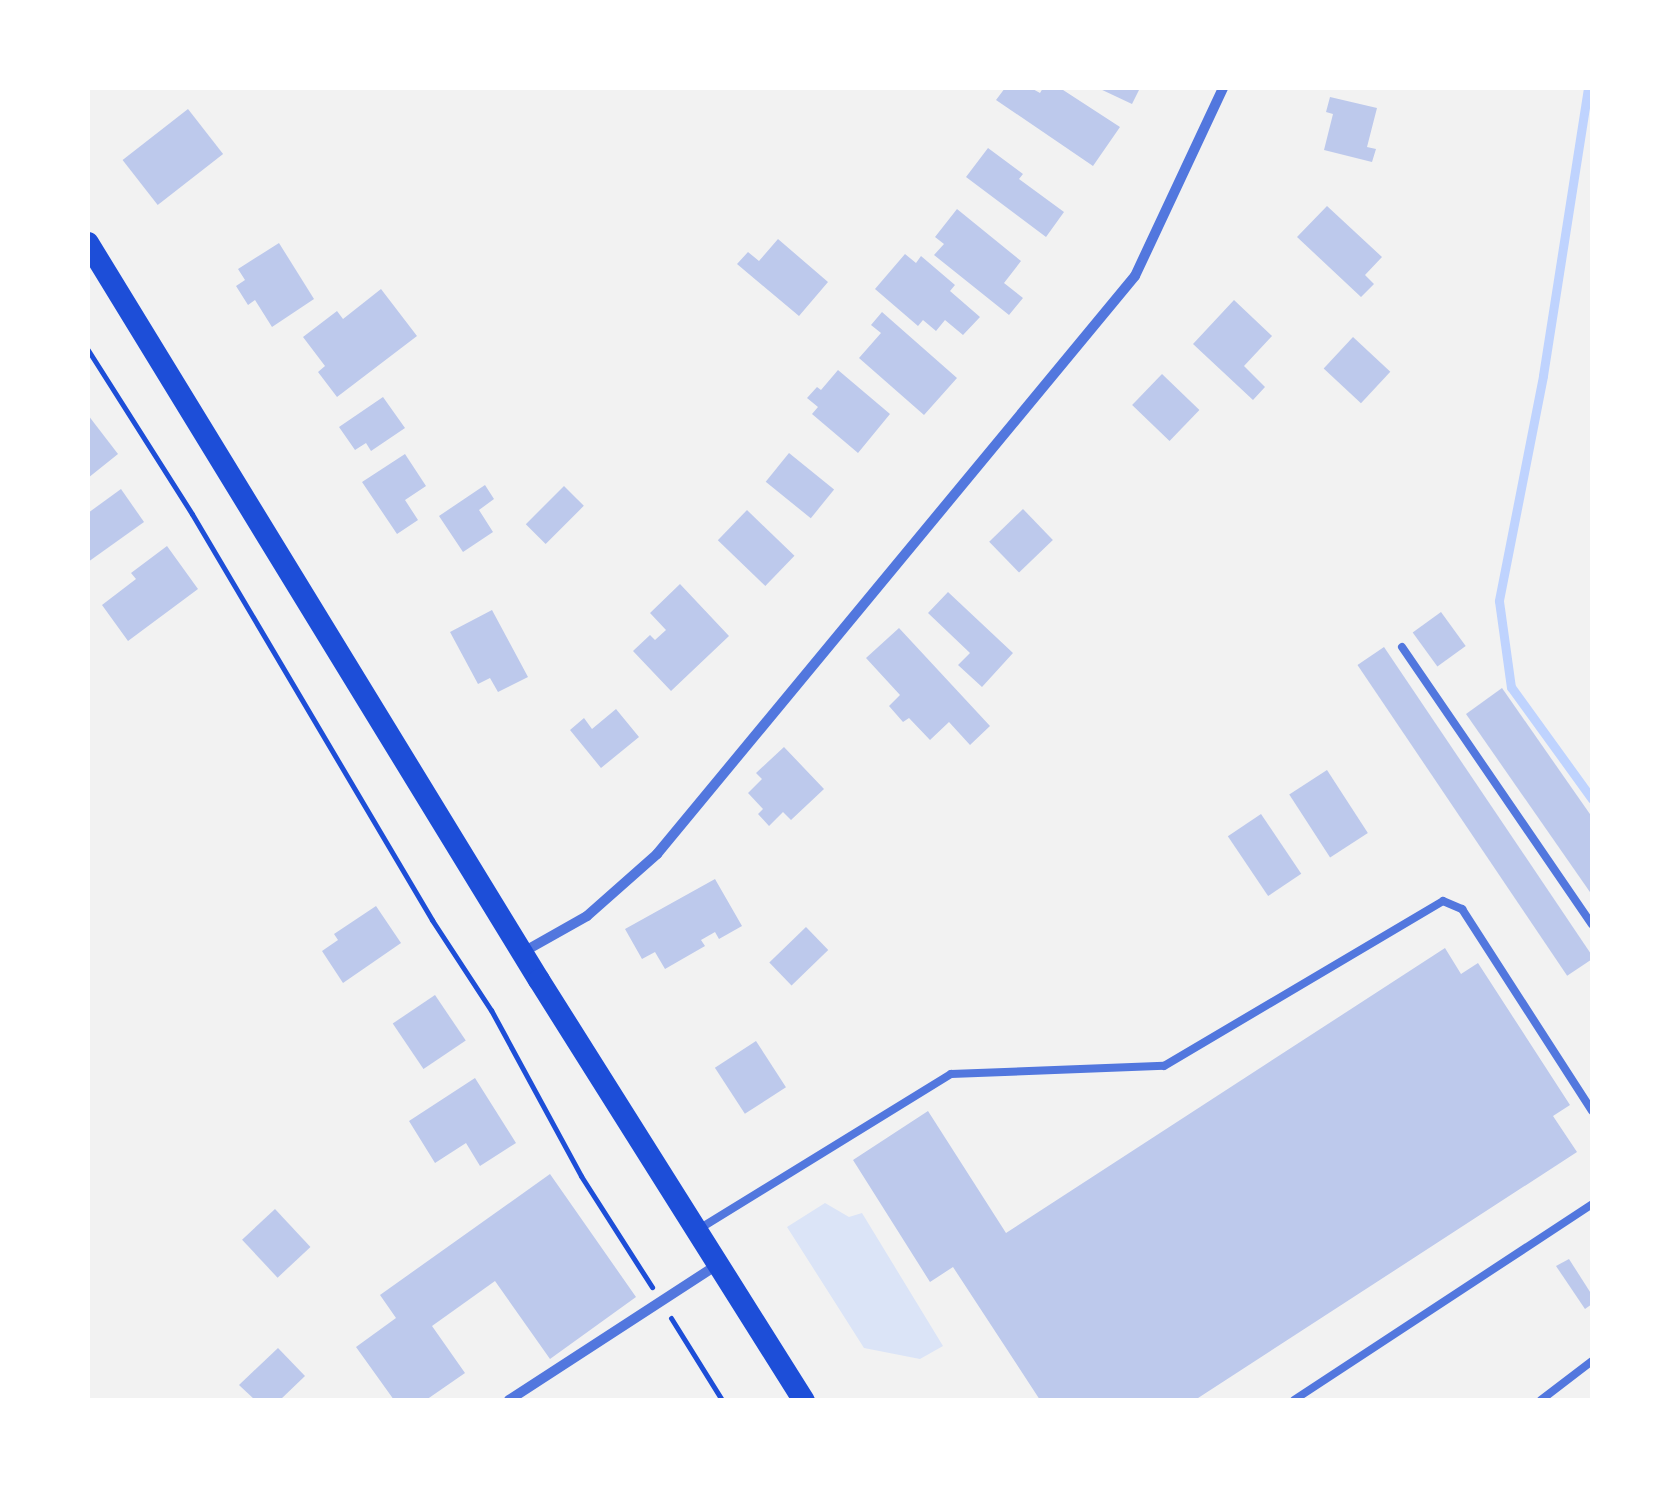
<!DOCTYPE html>
<style>
body{margin:0}
#map{position:relative;width:1680px;height:1488px;overflow:hidden;background:#f2f2f2;font-family:"Golos Text",sans-serif}
div>[style]{position:absolute}
.green>*{inset:0;background:#dbe4f7}
.stream>*{height:9px;margin:-4.5px;padding:0 4.5px;transform-origin:4.5px;border-radius:4.5px;background:#bfd3fe}
.building>*{inset:0;background:#bdc9ec;transform-origin:0 0}
.path>*{height:5px;margin:-2.5px;padding:0 2.5px;transform-origin:2.5px;border-radius:2.5px;background:#1d4ed8}
.service>*{height:8px;margin:-4px;padding:0 4px;transform-origin:4px;border-radius:4px;background:#5277de}
.minor>*{height:10px;margin:-5px;padding:0 5px;transform-origin:5px;border-radius:5px;background:#5277de}
.primary>*{height:22px;margin:-11px;padding:0 11px;transform-origin:11px;border-radius:11px;background:#1d4ed8}
span{translate:-50% -50%;white-space:nowrap;text-align:center;line-height:1.15;-webkit-text-stroke:9px #fff;paint-order:stroke}
.frame{position:absolute;inset:0;border:90px solid #fff;pointer-events:none}
</style>
<div id="map">
<div class="green">
<i style="clip-path:polygon(825px 1203px,849px 1217px,862px 1213px,943px 1346px,920px 1359px,864px 1348px,787px 1227px)"></i>
</div>
<div class="stream">
<i style="left:1588px;top:88px;width:291px;rotate:98.9deg"></i>
<i style="left:1543px;top:376px;width:229px;rotate:101.1deg"></i>
<i style="left:1499px;top:601px;width:87px;rotate:82.1deg"></i>
<i style="left:1511px;top:687px;width:138px;rotate:54.1deg"></i>
</div>
<div class="building">
<i style="clip-path:polygon(1005px 88px,1031px 88px,1040px 93px,1043px 88px,1060px 88px,1120px 127px,1093px 166px,996px 100px)"></i>
<i style="clip-path:polygon(1098px 88px,1140px 88px,1132px 104px)"></i>
<i style="clip-path:polygon(1330px 97px,1377px 108px,1367px 147px,1376px 149px,1372px 162px,1324px 150px,1333px 114px,1326px 112px)"></i>
<i style="left:188px;top:109px;width:57px;height:83px;rotate:52deg"></i>
<i style="clip-path:polygon(988px 148px,1023px 174px,1019px 179px,1064px 212px,1046px 237px,966px 177px)"></i>
<i style="clip-path:polygon(1327px 206px,1382px 257px,1365px 275px,1374px 284px,1361px 297px,1297px 237px)"></i>
<i style="clip-path:polygon(957px 209px,1021px 261px,1004px 283px,1023px 298px,1009px 315px,934px 255px,944px 244px,935px 237px)"></i>
<i style="clip-path:polygon(778px 239px,828px 282px,799px 316px,737px 264px,748px 252px,759px 261px)"></i>
<i style="clip-path:polygon(279px 243px,314px 299px,272px 327px,255px 300px,248px 305px,236px 286px,245px 280px,238px 269px)"></i>
<i style="clip-path:polygon(905px 254px,916px 263px,921px 256px,955px 285px,950px 291px,980px 317px,963px 335px,945px 320px,936px 331px,923px 320px,918px 326px,875px 289px)"></i>
<i style="clip-path:polygon(381px 289px,417px 336px,337px 397px,318px 372px,325px 366px,303px 337px,337px 311px,343px 319px)"></i>
<i style="clip-path:polygon(1234px 300px,1272px 336px,1244px 366px,1265px 387px,1253px 400px,1193px 344px)"></i>
<i style="clip-path:polygon(882px 312px,957px 378px,924px 415px,859px 358px,881px 333px,871px 325px)"></i>
<i style="left:1353px;top:337px;width:51px;height:43px;rotate:43deg"></i>
<i style="clip-path:polygon(838px 370px,890px 414px,858px 453px,812px 414px,818px 407px,807px 398px,817px 387px,821px 390px)"></i>
<i style="left:1162px;top:374px;width:52px;height:43px;rotate:44deg"></i>
<i style="clip-path:polygon(383px 397px,405px 428px,371px 451px,366px 443px,355px 450px,339px 427px)"></i>
<i style="clip-path:polygon(88px 415px,118px 454px,88px 478px)"></i>
<i style="left:789px;top:453px;width:58px;height:37px;rotate:39deg"></i>
<i style="clip-path:polygon(405px 454px,426px 486px,405px 500px,418px 520px,397px 534px,362px 482px)"></i>
<i style="clip-path:polygon(485px 485px,494px 499px,479px 510px,493px 532px,463px 552px,439px 516px)"></i>
<i style="left:564px;top:486px;width:28px;height:54px;rotate:45deg"></i>
<i style="clip-path:polygon(121px 489px,144px 522px,88px 562px,88px 513px)"></i>
<i style="left:1023px;top:509px;width:43px;height:47px;rotate:46deg"></i>
<i style="left:747px;top:510px;width:66px;height:42px;rotate:44deg"></i>
<i style="clip-path:polygon(167px 546px,198px 589px,128px 641px,102px 605px,136px 579px,131px 573px)"></i>
<i style="clip-path:polygon(680px 584px,729px 636px,671px 691px,633px 651px,650px 635px,655px 640px,666px 630px,650px 613px)"></i>
<i style="clip-path:polygon(948px 592px,1013px 653px,982px 687px,958px 665px,970px 653px,928px 613px)"></i>
<i style="clip-path:polygon(492px 610px,528px 677px,498px 692px,490px 678px,478px 684px,450px 632px)"></i>
<i style="left:1441px;top:612px;width:42px;height:35px;rotate:54deg"></i>
<i style="clip-path:polygon(899px 628px,990px 726px,970px 745px,949px 722px,930px 740px,909px 718px,903px 722px,889px 706px,900px 695px,866px 658px)"></i>
<i style="left:1384px;top:647px;width:375px;height:32px;rotate:56deg"></i>
<i style="clip-path:polygon(1502px 688px,1592px 817px,1592px 895px,1466px 714px)"></i>
<i style="clip-path:polygon(616px 709px,639px 737px,601px 768px,570px 730px,584px 718px,592px 729px)"></i>
<i style="clip-path:polygon(784px 747px,824px 789px,791px 820px,783px 812px,769px 826px,758px 814px,763px 809px,748px 793px,762px 779px,756px 773px)"></i>
<i style="left:1327px;top:770px;width:75px;height:45px;rotate:57deg"></i>
<i style="left:1261px;top:814px;width:72px;height:40px;rotate:56deg"></i>
<i style="clip-path:polygon(715px 879px,742px 926px,719px 939px,715px 932px,701px 940px,705px 946px,665px 969px,655px 952px,642px 959px,625px 929px)"></i>
<i style="clip-path:polygon(376px 906px,401px 943px,343px 983px,322px 951px,338px 940px,334px 934px)"></i>
<i style="left:806px;top:927px;width:32px;height:51px;rotate:46deg"></i>
<i style="clip-path:polygon(1445px 948px,1461px 974px,1478px 963px,1570px 1105px,1553px 1116px,1577px 1152px,1195px 1400px,1040px 1400px,953px 1267px,930px 1282px,853px 1160px,928px 1111px,1006px 1233px)"></i>
<i style="left:435px;top:995px;width:55px;height:51px;rotate:56deg"></i>
<i style="left:756px;top:1041px;width:55px;height:49px;rotate:57deg"></i>
<i style="clip-path:polygon(475px 1078px,516px 1143px,480px 1166px,466px 1143px,435px 1163px,409px 1121px)"></i>
<i style="clip-path:polygon(550px 1174px,636px 1297px,550px 1359px,495px 1281px,432px 1326px,465px 1373px,426px 1400px,394px 1400px,356px 1347px,396px 1318px,380px 1295px)"></i>
<i style="left:275px;top:1209px;width:52px;height:45px;rotate:47deg"></i>
<i style="clip-path:polygon(1569px 1259px,1592px 1295px,1592px 1304px,1585px 1309px,1556px 1266px)"></i>
<i style="clip-path:polygon(278px 1348px,305px 1376px,280px 1400px,255px 1400px,239px 1385px)"></i>
</div>
<div class="path">
<i style="left:88px;top:350px;width:194px;rotate:57.6deg"></i>
<i style="left:192px;top:514px;width:472px;rotate:59.4deg"></i>
<i style="left:432px;top:920px;width:108px;rotate:56.8deg"></i>
<i style="left:491px;top:1010px;width:189px;rotate:61.5deg"></i>
<i style="left:581px;top:1176px;width:132px;rotate:57.4deg"></i>
<i style="left:671px;top:1318px;width:97px;rotate:58.1deg"></i>
</div>
<div class="service">
<i style="left:1402px;top:647px;width:336px;rotate:55.6deg"></i>
<i style="left:699px;top:1229px;width:296px;rotate:-31.6deg"></i>
<i style="left:951px;top:1074px;width:213px;rotate:-2.2deg"></i>
<i style="left:1164px;top:1066px;width:324px;rotate:-30.6deg"></i>
<i style="left:1443px;top:901px;width:21px;rotate:23deg"></i>
<i style="left:1462px;top:909px;width:240px;rotate:57.2deg"></i>
<i style="left:1294px;top:1400px;width:357px;rotate:-33.3deg"></i>
<i style="left:1541px;top:1400px;width:64px;rotate:-37.4deg"></i>
</div>
<div class="minor">
<i style="left:525px;top:951px;width:71px;rotate:-29.4deg"></i>
<i style="left:587px;top:916px;width:94px;rotate:-41.5deg"></i>
<i style="left:657px;top:854px;width:750px;rotate:-50.41deg"></i>
<i style="left:1135px;top:276px;width:208px;rotate:-64.9deg"></i>
<i style="left:509px;top:1400px;width:248px;rotate:-33deg"></i>
</div>
<div class="primary">
<i style="left:88px;top:243px;width:864px;rotate:58.54deg"></i>
<i style="left:539px;top:980px;width:497px;rotate:57.8deg"></i>
</div>
<div class="frame"></div>
</div>
